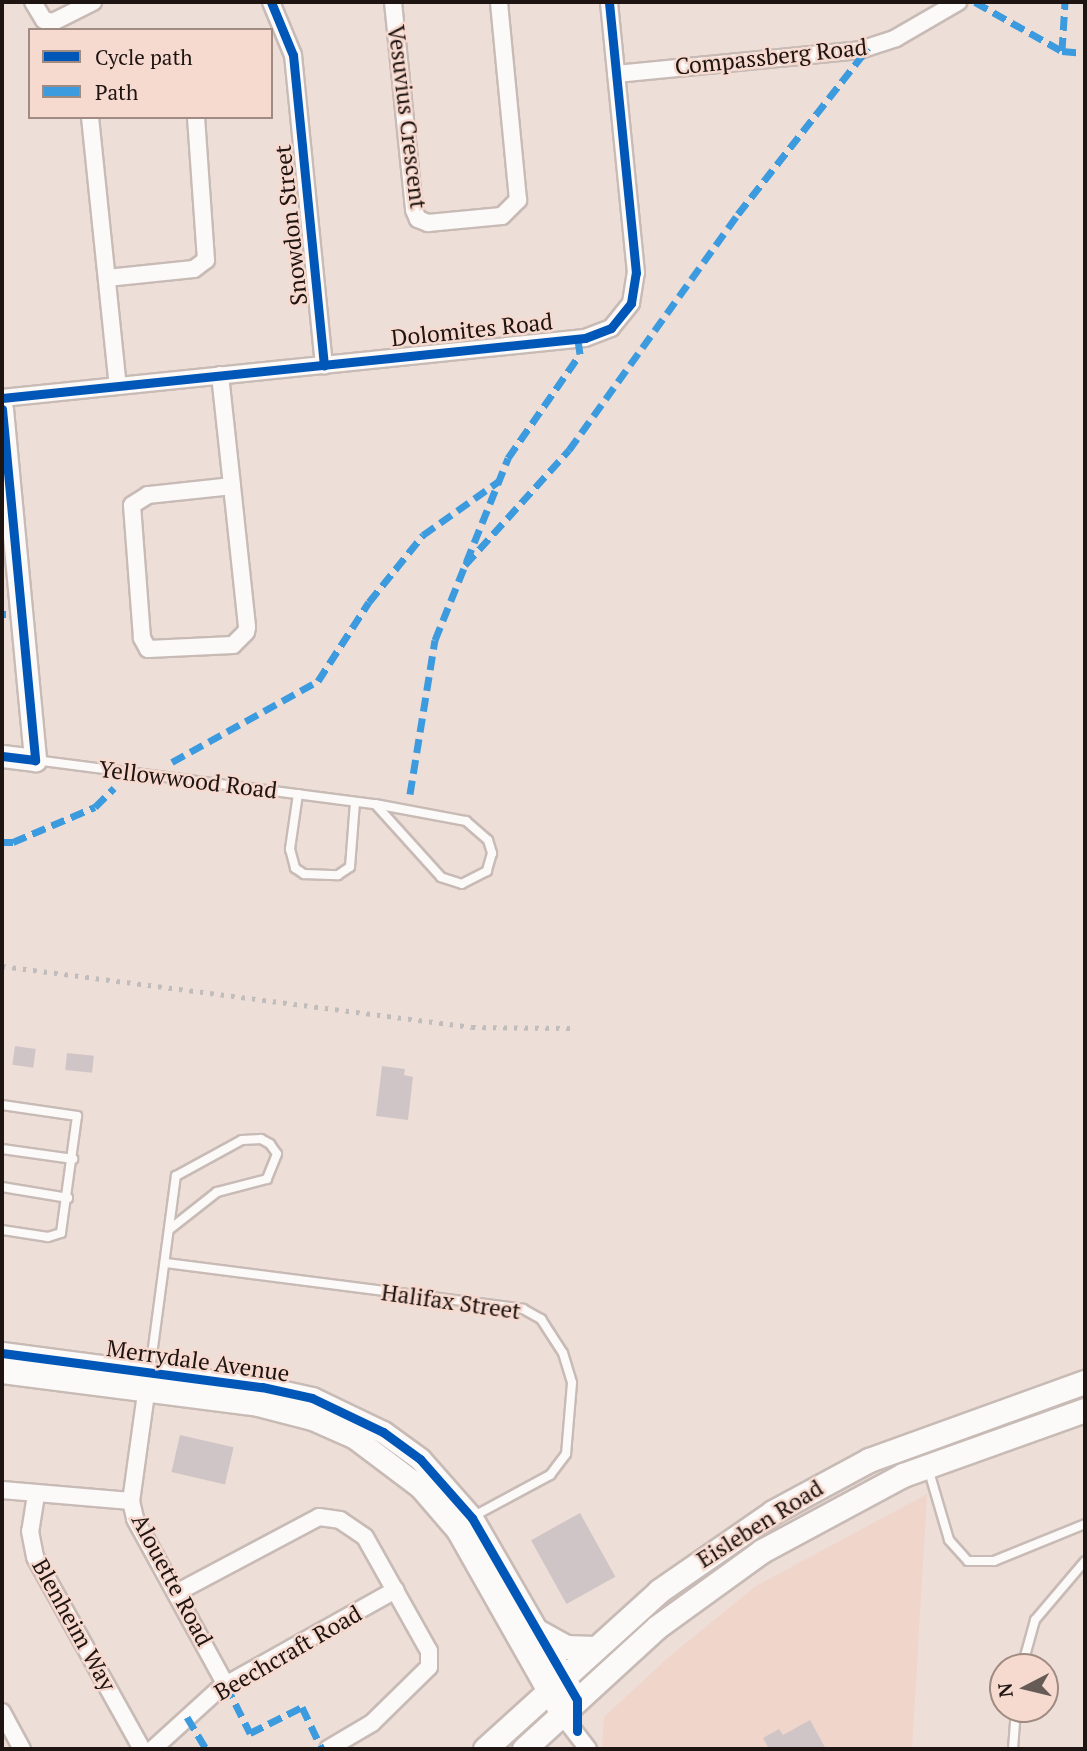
<!DOCTYPE html>
<style>
body{margin:0}
#map{position:relative;width:1087px;height:1751px;overflow:hidden;background:#eeded8;font-family:"PT Serif",serif}
div>[style]{position:absolute}
.built>*{inset:0;background:#f0d5cb}
.building>*{inset:0;background:#d0c5c6;transform-origin:0 0}
.roads{filter:drop-shadow(2px 0 #c8bbb6) drop-shadow(-2px 0 #c8bbb6) drop-shadow(0 2px #c8bbb6) drop-shadow(0 -2px #c8bbb6)}
.service>*{height:8px;margin:-4px;padding:0 4px;transform-origin:4px;border-radius:4px;background:#fcfaf9}
.minor>*{height:16px;margin:-8px;padding:0 8px;transform-origin:8px;border-radius:8px;background:#fcfaf9}
.tertiary>*{height:21px;margin:-10.5px;padding:0 10.5px;transform-origin:10.5px;border-radius:10.5px;background:#fcfaf9}
.secondary>*{height:23px;margin:-11.5px;padding:0 11.5px;transform-origin:11.5px;border-radius:11.5px;background:#fcfaf9}
.rail>*{height:4.5px;margin-top:-2.25px;transform-origin:0;background:repeating-linear-gradient(90deg,#c1bdbc 0 3.5px,transparent 0 10.5px)}
.quiet>*{height:7px;margin-top:-3.5px;transform-origin:0;background:repeating-linear-gradient(90deg,#3c9ade 0 14px,transparent 0 21px)}
.cycleway>*{height:9px;margin:-4.5px;padding:0 4.5px;transform-origin:4.5px;border-radius:4.5px;background:#0057b8}
span{translate:-50% -50%;white-space:nowrap;text-align:center;line-height:1.15;-webkit-text-stroke:5px #f7dacf;paint-order:stroke}
.street-label{font-size:23px;color:#1e1411}
.frame{position:absolute;inset:0;border:4px solid #1e1411;pointer-events:none}
.legend{position:absolute;left:28px;top:28px;width:245px;height:91px;box-sizing:border-box;background:#f7dacf;border:2px solid #a08b83;margin:0;padding:9px 12px;list-style:none;font-size:21px;color:#1e1411}
.legend li{display:flex;align-items:center;gap:14px;height:35px}
.legend b{width:35px;border:2px solid #a08b83}
.north{position:absolute;left:989px;top:1653px;width:70px;height:70px;box-sizing:border-box;background:#f7dacf;border:2px solid #a08b83;border-radius:50%;rotate:263deg;font-size:19px;font-weight:700;line-height:28px;text-align:center;color:#1e1411}
.north::after{content:'';display:block;margin:auto;width:24px;height:32px;background:#675b57;clip-path:polygon(50% 0,100% 100%,50% 72%,0 100%)}
</style>
<div id="map">
<div class="built">
<i style="clip-path:polygon(927px 1494px,912px 1749px,602px 1749px,604px 1717px,671px 1655px,756px 1586px)"></i>
</div>
<div class="building">
<i style="left:15px;top:1046px;width:21px;height:19px;rotate:8deg"></i>
<i style="left:67px;top:1053px;width:27px;height:17px;rotate:6deg"></i>
<i style="clip-path:polygon(382px 1066px,405px 1069px,404px 1075px,413px 1077px,408px 1120px,376px 1116px)"></i>
<i style="left:180px;top:1435px;width:55px;height:38px;rotate:13deg"></i>
<i style="left:580px;top:1513px;width:73px;height:56px;rotate:61deg"></i>
<i style="clip-path:polygon(810px 1720px,826px 1749px,769px 1749px,763px 1738px,779px 1729px,783px 1735px)"></i>
</div>
<div class="roads">
<div class="service">
<i style="left:35px;top:760px;width:343px;rotate:7.4deg"></i>
<i style="left:375px;top:804px;width:93px;rotate:10.6deg"></i>
<i style="left:466px;top:821px;width:29px;rotate:41deg"></i>
<i style="left:488px;top:840px;width:14px;rotate:73deg"></i>
<i style="left:492px;top:853px;width:19px;rotate:106deg"></i>
<i style="left:487px;top:871px;width:28px;rotate:153deg"></i>
<i style="left:462px;top:884px;width:22px;rotate:-162deg"></i>
<i style="left:441px;top:877px;width:98px;rotate:-132.1deg"></i>
<i style="left:298px;top:794px;width:56px;rotate:98.3deg"></i>
<i style="left:290px;top:849px;width:20px;rotate:75deg"></i>
<i style="left:295px;top:868px;width:11px;rotate:34deg"></i>
<i style="left:304px;top:874px;width:34px;rotate:2deg"></i>
<i style="left:338px;top:875px;width:14px;rotate:-34deg"></i>
<i style="left:350px;top:867px;width:65px;rotate:-85.6deg"></i>
<i style="left:2px;top:1105px;width:76px;rotate:8.3deg"></i>
<i style="left:77px;top:1116px;width:118px;rotate:97.8deg"></i>
<i style="left:61px;top:1233px;width:14px;rotate:163deg"></i>
<i style="left:48px;top:1237px;width:47px;rotate:-171.3deg"></i>
<i style="left:2px;top:1149px;width:72px;rotate:8deg"></i>
<i style="left:2px;top:1187px;width:67px;rotate:9.5deg"></i>
<i style="left:166px;top:1263px;width:360px;rotate:7.3deg"></i>
<i style="left:523px;top:1309px;width:21px;rotate:29deg"></i>
<i style="left:541px;top:1319px;width:40px;rotate:57.1deg"></i>
<i style="left:563px;top:1353px;width:31px;rotate:73deg"></i>
<i style="left:572px;top:1383px;width:71px;rotate:94.8deg"></i>
<i style="left:566px;top:1454px;width:26px;rotate:127deg"></i>
<i style="left:550px;top:1475px;width:86px;rotate:151.7deg"></i>
<i style="left:150px;top:1370px;width:196px;rotate:-82.4deg"></i>
<i style="left:176px;top:1176px;width:75px;rotate:-28.6deg"></i>
<i style="left:242px;top:1140px;width:19px;rotate:-3deg"></i>
<i style="left:261px;top:1139px;width:10px;rotate:29deg"></i>
<i style="left:270px;top:1144px;width:12px;rotate:55deg"></i>
<i style="left:277px;top:1154px;width:27px;rotate:112deg"></i>
<i style="left:267px;top:1179px;width:52px;rotate:165.4deg"></i>
<i style="left:217px;top:1192px;width:60px;rotate:141.8deg"></i>
<i style="left:928px;top:1468px;width:75px;rotate:73.7deg"></i>
<i style="left:949px;top:1540px;width:28px;rotate:48deg"></i>
<i style="left:968px;top:1561px;width:26px"></i>
<i style="left:994px;top:1561px;width:98px;rotate:-22.1deg"></i>
<i style="left:1022px;top:1667px;width:49px;rotate:-74.5deg"></i>
<i style="left:1035px;top:1620px;width:77px;rotate:-49.7deg"></i>
<i style="left:1013px;top:1749px;width:40px;rotate:-85.7deg"></i>
</div>
<div class="minor">
<i style="left:33px;top:2px;width:21px;rotate:59deg"></i>
<i style="left:44px;top:20px;width:9px;rotate:13deg"></i>
<i style="left:53px;top:22px;width:45px;rotate:-26.6deg"></i>
<i style="left:271px;top:2px;width:57px;rotate:67.5deg"></i>
<i style="left:293px;top:55px;width:312px;rotate:84.3deg"></i>
<i style="left:393px;top:2px;width:209px;rotate:84.2deg"></i>
<i style="left:414px;top:210px;width:10px;rotate:66deg"></i>
<i style="left:418px;top:219px;width:11px;rotate:22deg"></i>
<i style="left:428px;top:223px;width:74px;rotate:-5.4deg"></i>
<i style="left:502px;top:216px;width:23px;rotate:-45deg"></i>
<i style="left:518px;top:200px;width:199px;rotate:-95.5deg"></i>
<i style="left:616px;top:74px;width:245px;rotate:-5.6deg"></i>
<i style="left:860px;top:50px;width:38px;rotate:-18deg"></i>
<i style="left:896px;top:38px;width:72px;rotate:-30.1deg"></i>
<i style="left:90px;top:117px;width:270px;rotate:84.1deg"></i>
<i style="left:107px;top:278px;width:87px;rotate:-5.9deg"></i>
<i style="left:194px;top:269px;width:15px;rotate:-37deg"></i>
<i style="left:206px;top:260px;width:143px;rotate:-94deg"></i>
<i style="left:220px;top:375px;width:112px;rotate:83.8deg"></i>
<i style="left:232px;top:486px;width:142px;rotate:83.9deg"></i>
<i style="left:247px;top:627px;width:5px;rotate:101deg"></i>
<i style="left:246px;top:632px;width:18px;rotate:135deg"></i>
<i style="left:233px;top:645px;width:85px;rotate:177.3deg"></i>
<i style="left:148px;top:649px;width:13px;rotate:-119deg"></i>
<i style="left:142px;top:638px;width:133px;rotate:-94.3deg"></i>
<i style="left:132px;top:505px;width:19px;rotate:-32deg"></i>
<i style="left:148px;top:495px;width:84px;rotate:-6.1deg"></i>
<i style="left:2px;top:398px;width:586px;rotate:-5.88deg"></i>
<i style="left:585px;top:338px;width:28px;rotate:-21deg"></i>
<i style="left:611px;top:328px;width:32px;rotate:-51deg"></i>
<i style="left:631px;top:303px;width:30px;rotate:-81deg"></i>
<i style="left:636px;top:273px;width:272px;rotate:-95.7deg"></i>
<i style="left:148px;top:1379px;width:123px;rotate:97.9deg"></i>
<i style="left:131px;top:1501px;width:18px;rotate:77deg"></i>
<i style="left:135px;top:1519px;width:189px;rotate:61.3deg"></i>
<i style="left:2px;top:1490px;width:129px;rotate:4.9deg"></i>
<i style="left:36px;top:1495px;width:36px;rotate:99deg"></i>
<i style="left:30px;top:1531px;width:26px;rotate:79deg"></i>
<i style="left:35px;top:1557px;width:220px;rotate:60.9deg"></i>
<i style="left:176px;top:1593px;width:162px;rotate:-28deg"></i>
<i style="left:319px;top:1517px;width:21px;rotate:8deg"></i>
<i style="left:340px;top:1520px;width:30px;rotate:34deg"></i>
<i style="left:365px;top:1537px;width:131px;rotate:60.7deg"></i>
<i style="left:429px;top:1651px;width:16px;rotate:90deg"></i>
<i style="left:429px;top:1667px;width:80px;rotate:135.5deg"></i>
<i style="left:372px;top:1723px;width:51px;rotate:149.4deg"></i>
<i style="left:2px;top:1712px;width:42px;rotate:61.6deg"></i>
<i style="left:561px;top:1714px;width:44px;rotate:52.4deg"></i>
<i style="left:153px;top:1749px;width:91px;rotate:-42.3deg"></i>
<i style="left:220px;top:1688px;width:201px;rotate:-29.2deg"></i>
</div>
<div class="tertiary">
<i style="left:2px;top:409px;width:353px;rotate:84.6deg"></i>
<i style="left:35px;top:760px;width:33px;rotate:-173deg"></i>
<i style="left:2px;top:1353px;width:262px;rotate:7.5deg"></i>
<i style="left:262px;top:1387px;width:51px;rotate:12.4deg"></i>
<i style="left:312px;top:1398px;width:79px;rotate:25.6deg"></i>
<i style="left:383px;top:1432px;width:46px;rotate:36.1deg"></i>
<i style="left:420px;top:1459px;width:79px;rotate:48.6deg"></i>
<i style="left:472px;top:1518px;width:210px;rotate:60deg"></i>
<i style="left:2px;top:1372px;width:258px;rotate:7.3deg"></i>
<i style="left:258px;top:1405px;width:56px;rotate:14.5deg"></i>
<i style="left:312px;top:1419px;width:47px;rotate:23.8deg"></i>
<i style="left:355px;top:1438px;width:81px;rotate:37deg"></i>
<i style="left:420px;top:1487px;width:57px;rotate:49.3deg"></i>
<i style="left:457px;top:1530px;width:211px;rotate:60.5deg"></i>
</div>
<div class="secondary">
<i style="left:539px;top:1632px;width:31px;rotate:29deg"></i>
<i style="left:566px;top:1647px;width:28px;rotate:2deg"></i>
<i style="left:485px;top:1749px;width:235px;rotate:-42.2deg"></i>
<i style="left:659px;top:1591px;width:139px;rotate:-34.7deg"></i>
<i style="left:773px;top:1512px;width:109px;rotate:-28.4deg"></i>
<i style="left:869px;top:1460px;width:230px;rotate:-19.9deg"></i>
<i style="left:524px;top:1749px;width:180px;rotate:-42.5deg"></i>
<i style="left:657px;top:1627px;width:130px;rotate:-35.9deg"></i>
<i style="left:762px;top:1551px;width:160px;rotate:-28.3deg"></i>
<i style="left:903px;top:1475px;width:193px;rotate:-19.7deg"></i>
</div>
</div>
<div class="rail">
<i style="left:2px;top:966px;width:474px;rotate:7.4deg"></i>
<i style="left:472px;top:1027px;width:101px;rotate:0.6deg"></i>
</div>
<div class="quiet">
<i style="left:975px;top:2px;width:100px;rotate:29.4deg"></i>
<i style="left:1062px;top:51px;width:23px;rotate:5deg"></i>
<i style="left:1062px;top:51px;width:49px;rotate:-86.5deg"></i>
<i style="left:465px;top:565px;width:155px;rotate:-47.9deg"></i>
<i style="left:569px;top:450px;width:290px;rotate:-54.4deg"></i>
<i style="left:738px;top:214px;width:211px;rotate:-51.9deg"></i>
<i style="left:2px;top:614px;width:4px"></i>
<i style="left:172px;top:762px;width:167px;rotate:-29deg"></i>
<i style="left:318px;top:681px;width:94px;rotate:-57.2deg"></i>
<i style="left:369px;top:602px;width:86px;rotate:-51.1deg"></i>
<i style="left:423px;top:535px;width:93px;rotate:-35.4deg"></i>
<i style="left:410px;top:794px;width:156px;rotate:-80.8deg"></i>
<i style="left:435px;top:640px;width:196px;rotate:-68.1deg"></i>
<i style="left:508px;top:458px;width:126px;rotate:-55.3deg"></i>
<i style="left:580px;top:354px;width:15px;rotate:-98deg"></i>
<i style="left:2px;top:842px;width:11px"></i>
<i style="left:13px;top:842px;width:89px;rotate:-23.1deg"></i>
<i style="left:95px;top:807px;width:27px;rotate:-45deg"></i>
<i style="left:226px;top:1685px;width:54px;rotate:63.4deg"></i>
<i style="left:250px;top:1733px;width:58px;rotate:-26.6deg"></i>
<i style="left:302px;top:1707px;width:47px;rotate:64.5deg"></i>
<i style="left:187px;top:1717px;width:37px;rotate:59deg"></i>
</div>
<div class="cycleway">
<i style="left:271px;top:2px;width:57px;rotate:67.5deg"></i>
<i style="left:293px;top:55px;width:312px;rotate:84.3deg"></i>
<i style="left:2px;top:398px;width:586px;rotate:-5.88deg"></i>
<i style="left:585px;top:338px;width:28px;rotate:-21deg"></i>
<i style="left:611px;top:328px;width:32px;rotate:-51deg"></i>
<i style="left:631px;top:303px;width:30px;rotate:-81deg"></i>
<i style="left:636px;top:273px;width:272px;rotate:-95.7deg"></i>
<i style="left:2px;top:409px;width:353px;rotate:84.6deg"></i>
<i style="left:35px;top:760px;width:33px;rotate:-173deg"></i>
<i style="left:2px;top:1353px;width:262px;rotate:7.5deg"></i>
<i style="left:262px;top:1387px;width:51px;rotate:12.4deg"></i>
<i style="left:312px;top:1398px;width:79px;rotate:25.6deg"></i>
<i style="left:383px;top:1432px;width:46px;rotate:36.1deg"></i>
<i style="left:420px;top:1459px;width:79px;rotate:48.6deg"></i>
<i style="left:472px;top:1518px;width:210px;rotate:60deg"></i>
<i style="left:577px;top:1700px;width:31px;rotate:90deg"></i>
</div>
<div class="street-label">
<span style="left:771px;top:57px;rotate:-6deg">Compassberg Road</span>
<span style="left:407px;top:117px;rotate:83deg">Vesuvius Crescent</span>
<span style="left:291px;top:225px;rotate:-96deg">Snowdon Street</span>
<span style="left:472px;top:330px;rotate:-6deg">Dolomites Road</span>
<span style="left:188px;top:780px;rotate:7deg">Yellowwood Road</span>
<span style="left:451px;top:1302px;rotate:8deg">Halifax Street</span>
<span style="left:198px;top:1361px;rotate:8deg">Merrydale Avenue</span>
<span style="left:760px;top:1524px;rotate:-32deg">Eisleben Road</span>
<span style="left:172px;top:1580px;rotate:62deg">Alouette Road</span>
<span style="left:74px;top:1625px;rotate:61deg">Blenheim Way</span>
<span style="left:288px;top:1653px;rotate:-30deg">Beechcraft Road</span>
</div>
<div class="frame"></div>
<ul class="legend">
<li><b style="height:9px;background:#0057b8"></b>Cycle path</li>
<li><b style="height:9px;background:#3c9ade"></b>Path</li>
</ul>
<div class="north">N</div>
</div>
